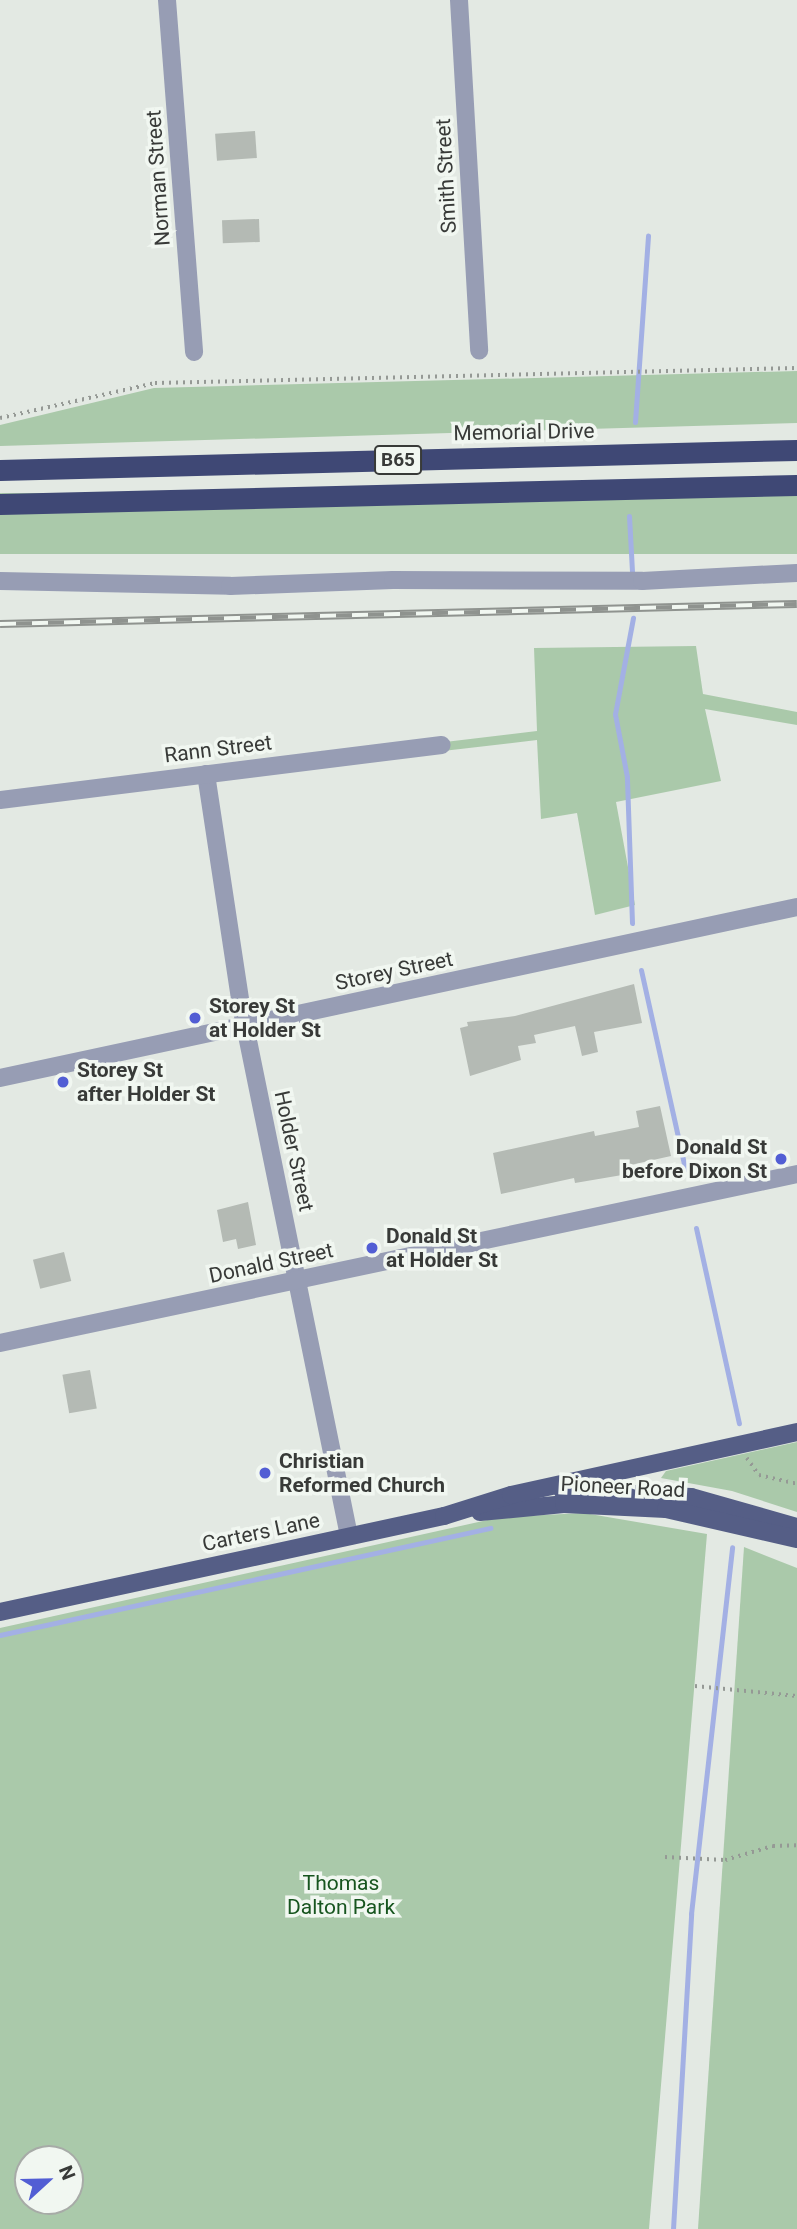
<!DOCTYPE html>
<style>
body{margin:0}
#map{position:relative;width:797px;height:2229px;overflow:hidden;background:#e3e9e3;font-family:Roboto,sans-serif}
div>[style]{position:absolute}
.green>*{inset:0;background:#aac9aa;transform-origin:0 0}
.stream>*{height:5px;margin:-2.5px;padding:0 2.5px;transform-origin:2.5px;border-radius:2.5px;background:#a3b0e4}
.building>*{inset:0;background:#b4bab4;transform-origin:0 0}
.path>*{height:3.5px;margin-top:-1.75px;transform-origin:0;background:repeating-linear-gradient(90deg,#959995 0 2px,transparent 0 7px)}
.minor>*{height:18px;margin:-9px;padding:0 9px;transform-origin:9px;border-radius:9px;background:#979db4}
.major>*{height:18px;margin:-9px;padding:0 9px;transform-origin:9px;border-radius:9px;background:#555e86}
.highway>*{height:21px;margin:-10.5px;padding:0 10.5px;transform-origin:10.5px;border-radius:10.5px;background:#3f4875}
.rail>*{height:8px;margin-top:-4px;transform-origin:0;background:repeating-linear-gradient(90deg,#f1f7f1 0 16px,#8f938f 0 32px);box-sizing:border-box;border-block:2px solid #8f938f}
.dots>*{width:19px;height:19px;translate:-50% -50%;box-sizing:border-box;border:4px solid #f1f7f1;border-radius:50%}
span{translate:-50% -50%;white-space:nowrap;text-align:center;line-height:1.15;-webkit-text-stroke:7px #f1f7f1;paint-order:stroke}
.shield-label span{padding:2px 5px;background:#f1f7f1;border:2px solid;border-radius:5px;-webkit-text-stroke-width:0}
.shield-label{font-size:19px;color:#383a38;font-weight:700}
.street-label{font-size:21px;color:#383a38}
.poi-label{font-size:21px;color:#383a38;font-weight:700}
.left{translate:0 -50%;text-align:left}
.right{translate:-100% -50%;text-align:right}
.park-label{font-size:21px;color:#17551f}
.north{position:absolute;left:14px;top:2145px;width:70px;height:70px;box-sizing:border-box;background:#f1f7f1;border:2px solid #a7aba7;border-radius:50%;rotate:68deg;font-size:19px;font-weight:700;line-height:28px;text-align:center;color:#383a38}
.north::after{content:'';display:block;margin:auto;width:24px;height:32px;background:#525ed4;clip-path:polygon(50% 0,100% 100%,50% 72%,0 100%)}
</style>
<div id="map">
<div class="green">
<i style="clip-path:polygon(797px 371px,797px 423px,0 446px,0 425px,154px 388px)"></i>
<i style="left:797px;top:493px;width:61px;height:797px;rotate:90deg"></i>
<i style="clip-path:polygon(696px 646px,703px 694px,797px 712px,797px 725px,705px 709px,721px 781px,616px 802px,635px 905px,595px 915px,577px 813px,541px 819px,537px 740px,443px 751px,445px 742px,537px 731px,534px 648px)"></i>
<i style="clip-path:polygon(797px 1442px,797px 1512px,732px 1491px,661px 1478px,666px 1471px)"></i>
<i style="clip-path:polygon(evenodd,584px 1513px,707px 1534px,649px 2229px,0 2229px,0 1628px,501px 1517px,584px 1513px,28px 2159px,70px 2159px,70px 2201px,28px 2201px,28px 2159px)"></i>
<i style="clip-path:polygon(744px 1547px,797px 1568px,797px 2229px,698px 2229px)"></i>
</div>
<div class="stream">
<i style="left:635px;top:422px;width:187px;rotate:-86deg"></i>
<i style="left:629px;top:516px;width:56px;rotate:86.9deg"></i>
<i style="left:632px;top:923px;width:146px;rotate:-92deg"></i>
<i style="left:627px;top:777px;width:64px;rotate:-100.8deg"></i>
<i style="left:615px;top:714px;width:98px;rotate:-79.4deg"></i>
<i style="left:641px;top:970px;width:204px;rotate:77.5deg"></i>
<i style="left:696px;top:1228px;width:200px;rotate:77.6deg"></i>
<i style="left:0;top:1635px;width:502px;rotate:-12.32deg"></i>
<i style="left:673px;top:2229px;width:316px;rotate:-86.7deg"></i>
<i style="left:691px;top:1914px;width:369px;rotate:-83.6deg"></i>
</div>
<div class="building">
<i style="left:255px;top:131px;width:27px;height:40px;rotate:86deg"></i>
<i style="left:259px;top:219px;width:23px;height:37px;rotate:88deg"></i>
<i style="clip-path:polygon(634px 984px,642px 1023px,594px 1032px,598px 1052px,582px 1056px,575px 1026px,534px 1035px,536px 1043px,518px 1046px,521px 1060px,470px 1076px,460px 1028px,468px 1026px,467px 1022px,515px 1016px)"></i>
<i style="clip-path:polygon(660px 1106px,671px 1156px,626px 1166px,628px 1174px,575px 1183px,574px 1178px,501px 1194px,493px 1153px,594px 1131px,595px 1136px,639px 1127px,636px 1111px)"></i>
<i style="clip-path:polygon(248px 1202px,256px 1245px,238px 1249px,236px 1239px,223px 1242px,217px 1210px)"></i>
<i style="left:64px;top:1252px;width:30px;height:32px;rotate:76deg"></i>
<i style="left:90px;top:1370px;width:39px;height:28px;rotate:80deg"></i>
</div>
<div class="path">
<i style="left:0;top:418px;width:159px;rotate:-12.7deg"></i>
<i style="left:155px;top:383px;width:642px;rotate:-1.34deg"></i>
<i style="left:747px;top:1458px;width:21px;rotate:55deg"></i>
<i style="left:759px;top:1475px;width:39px;rotate:13deg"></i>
<i style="left:695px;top:1686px;width:102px;rotate:5.6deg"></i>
<i style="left:665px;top:1857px;width:60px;rotate:2.9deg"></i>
<i style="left:725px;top:1860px;width:50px;rotate:-16.3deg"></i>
<i style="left:773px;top:1846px;width:24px;rotate:-2deg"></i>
</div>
<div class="minor">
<i style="left:167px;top:0;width:353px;rotate:85.6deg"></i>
<i style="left:459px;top:0;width:351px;rotate:86.7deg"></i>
<i style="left:0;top:581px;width:230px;rotate:1.2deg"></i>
<i style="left:230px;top:586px;width:163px;rotate:-2.1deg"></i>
<i style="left:393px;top:580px;width:249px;rotate:0.2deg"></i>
<i style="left:642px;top:581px;width:155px;rotate:-3deg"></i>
<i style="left:206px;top:774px;width:235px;rotate:81.4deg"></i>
<i style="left:241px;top:1006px;width:541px;rotate:78.48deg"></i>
<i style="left:0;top:800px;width:445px;rotate:-7.1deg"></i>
<i style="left:0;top:1078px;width:815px;rotate:-12.11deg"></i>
<i style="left:0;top:1343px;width:815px;rotate:-11.97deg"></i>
</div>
<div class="major">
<i style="left:562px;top:1490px;width:129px;rotate:3.1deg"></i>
<i style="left:691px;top:1497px;width:110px;rotate:15.8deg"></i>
<i style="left:480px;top:1512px;width:84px;rotate:-5.4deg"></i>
<i style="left:564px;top:1504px;width:102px;rotate:2.8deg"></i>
<i style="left:666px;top:1509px;width:134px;rotate:12.9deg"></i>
<i style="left:0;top:1612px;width:454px;rotate:-12.2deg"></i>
<i style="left:444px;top:1516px;width:70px;rotate:-17.4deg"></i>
<i style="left:511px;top:1495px;width:293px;rotate:-12.4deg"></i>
</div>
<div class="highway">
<i style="left:0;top:470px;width:797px;rotate:-1.44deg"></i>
<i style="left:0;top:504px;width:797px;rotate:-1.37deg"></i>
</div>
<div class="rail">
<i style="left:0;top:624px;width:797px;rotate:-1.44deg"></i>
</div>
<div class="dots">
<i style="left:195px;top:1018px;background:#525ed4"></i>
<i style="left:63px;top:1082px;background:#525ed4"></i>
<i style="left:781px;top:1159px;background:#525ed4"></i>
<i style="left:372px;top:1248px;background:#525ed4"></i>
<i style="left:265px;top:1473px;background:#525ed4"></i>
</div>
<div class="shield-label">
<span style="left:398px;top:460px">B65</span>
</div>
<div class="street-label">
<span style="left:446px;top:176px;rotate:-93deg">Smith Street</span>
<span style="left:158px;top:178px;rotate:-94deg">Norman Street</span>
<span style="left:524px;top:432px;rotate:-1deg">Memorial Drive</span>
<span style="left:218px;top:749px;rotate:-7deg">Rann Street</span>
<span style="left:394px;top:971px;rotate:-12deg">Storey Street</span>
<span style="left:294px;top:1151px;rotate:78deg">Holder Street</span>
<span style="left:271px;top:1263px;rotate:-12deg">Donald Street</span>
<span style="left:623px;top:1487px;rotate:3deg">Pioneer Road</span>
<span style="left:261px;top:1532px;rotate:-12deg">Carters Lane</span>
</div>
<div class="poi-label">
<span class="left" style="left:209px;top:1018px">Storey St<br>at Holder St</span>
<span class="left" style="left:77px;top:1082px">Storey St<br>after Holder St</span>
<span class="right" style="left:767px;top:1159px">Donald St<br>before Dixon St</span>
<span class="left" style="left:386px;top:1248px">Donald St<br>at Holder St</span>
<span class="left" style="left:279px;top:1473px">Christian<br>Reformed Church</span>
</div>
<div class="park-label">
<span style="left:341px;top:1895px">Thomas<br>Dalton Park</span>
</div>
<div class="north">N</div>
</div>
